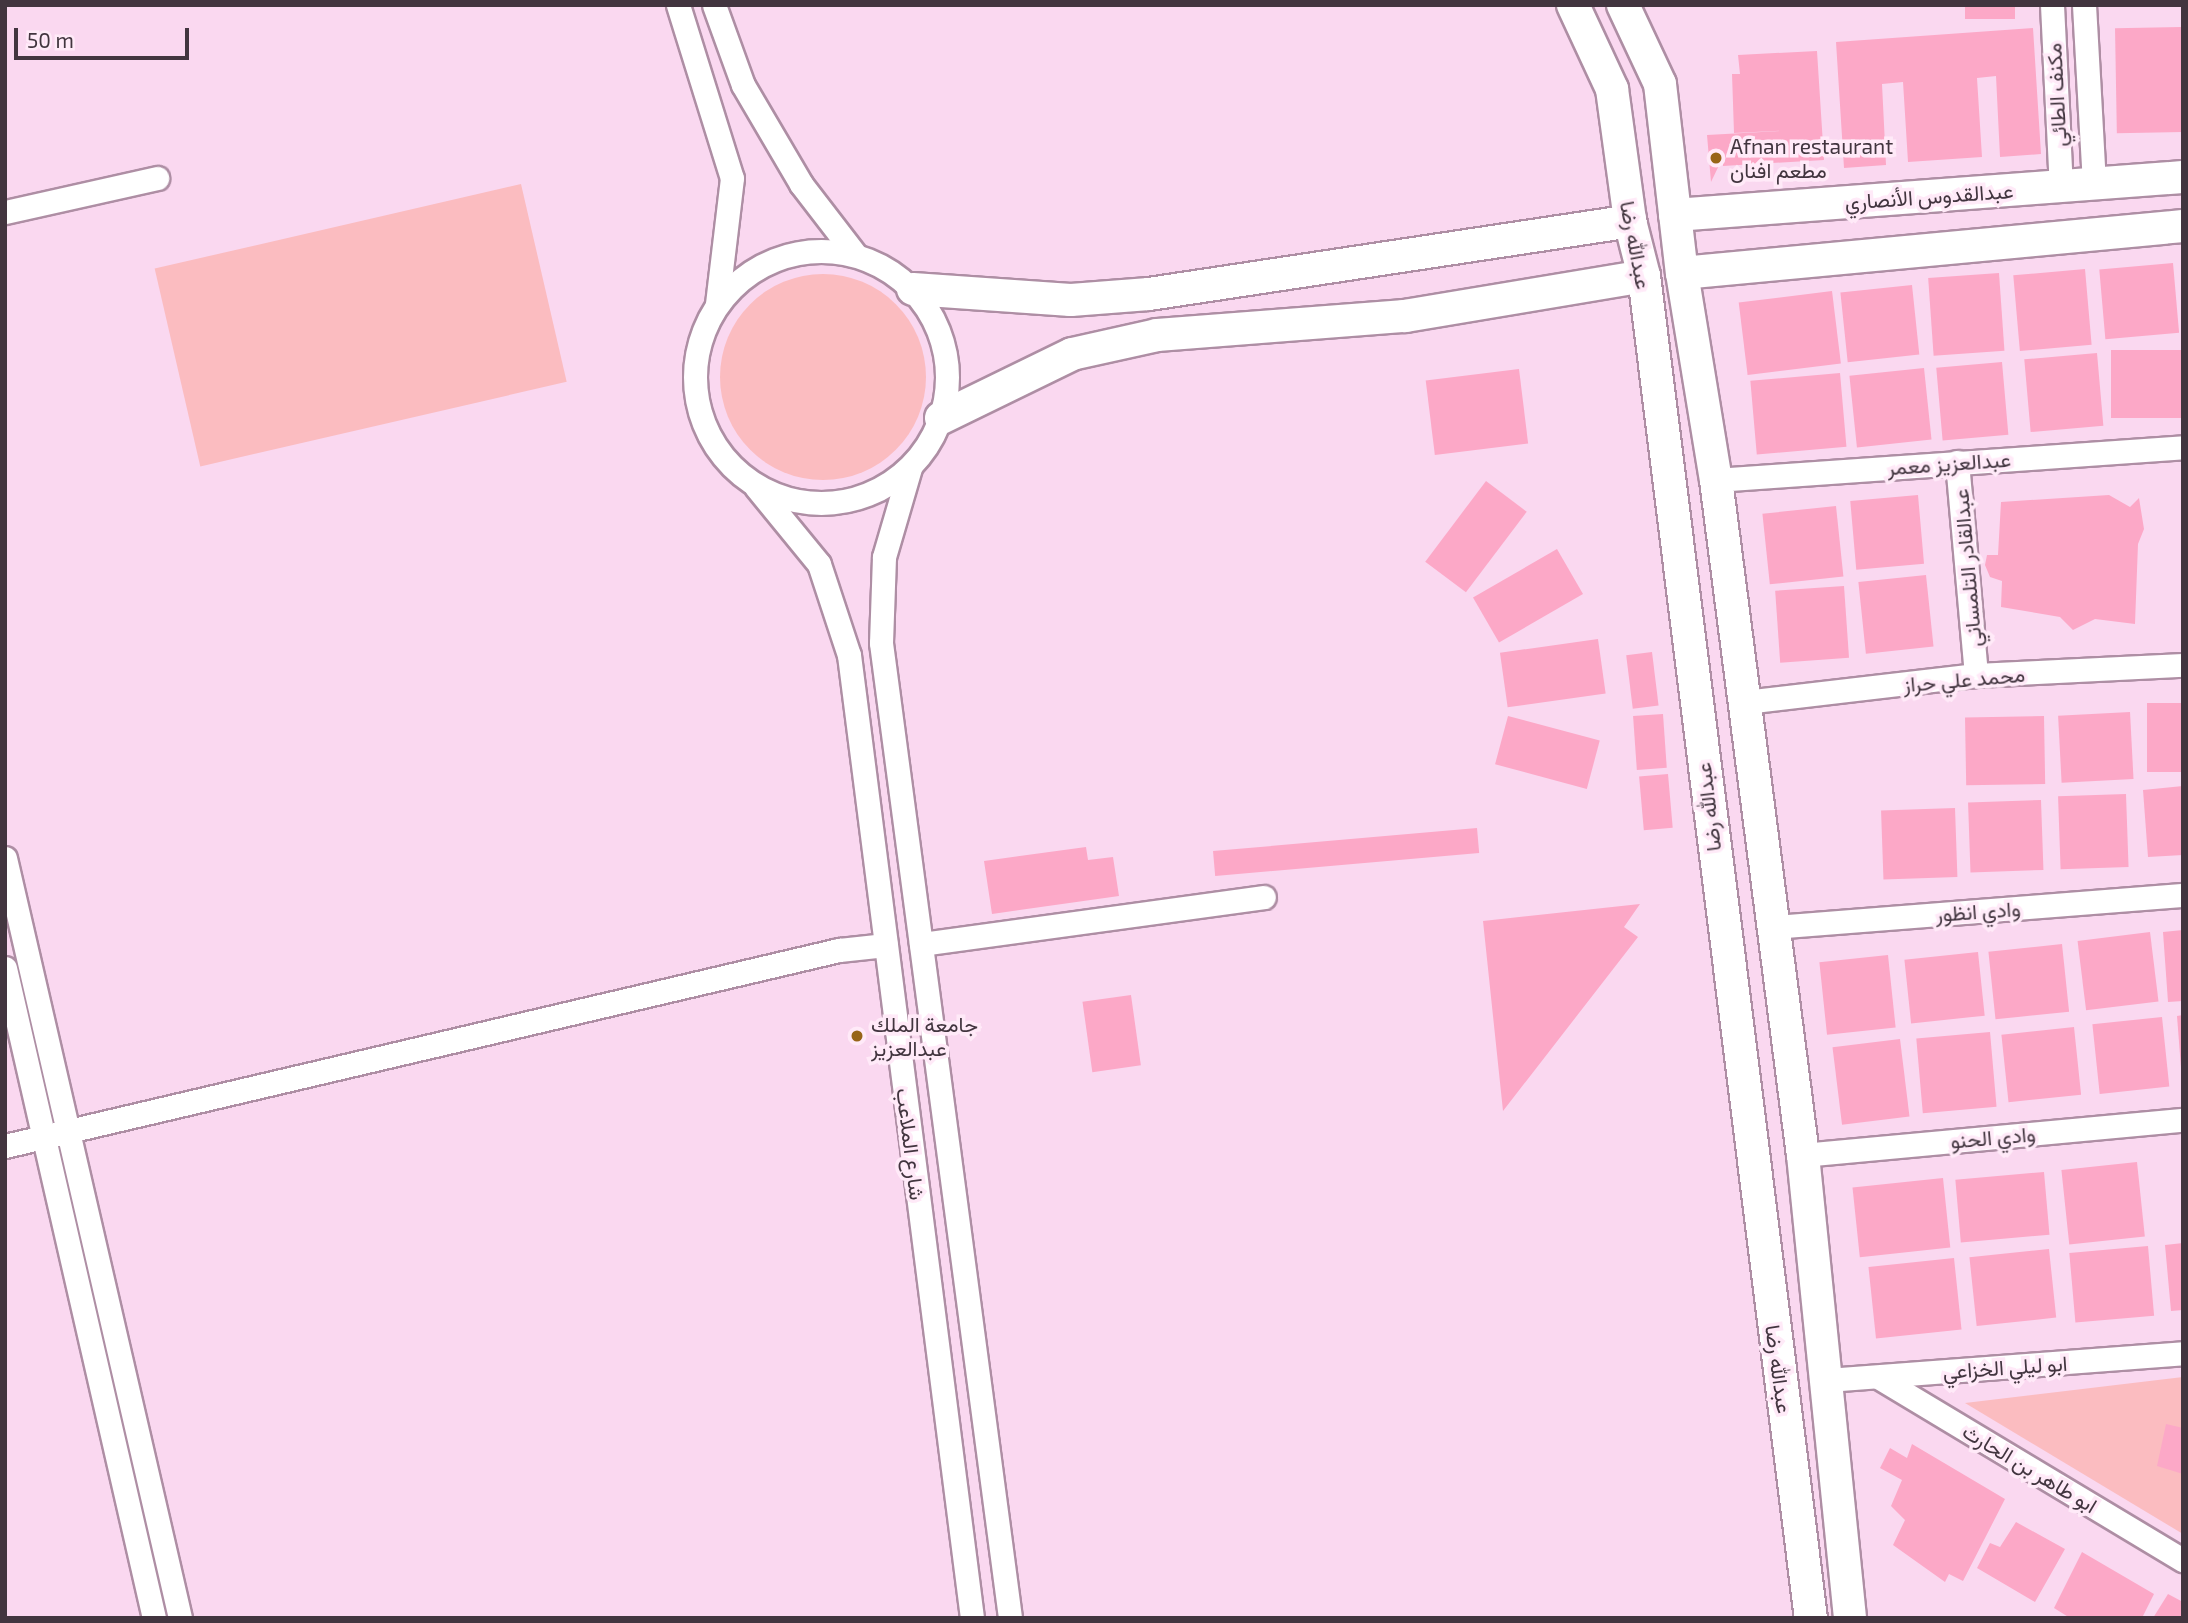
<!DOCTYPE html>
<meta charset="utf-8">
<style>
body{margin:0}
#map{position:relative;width:2188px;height:1623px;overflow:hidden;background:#fad8f0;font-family:"Exo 2",Vazirmatn,sans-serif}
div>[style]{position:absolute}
.green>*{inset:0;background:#fbbcc0;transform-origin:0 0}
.round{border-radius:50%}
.building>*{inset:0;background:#fca8c7;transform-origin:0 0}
.roads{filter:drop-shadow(2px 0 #ae8ea4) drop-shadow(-2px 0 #ae8ea4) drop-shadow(0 2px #ae8ea4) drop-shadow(0 -2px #ae8ea4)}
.street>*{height:23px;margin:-11.5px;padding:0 11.5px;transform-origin:11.5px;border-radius:11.5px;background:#fff}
.street>.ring{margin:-11.5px;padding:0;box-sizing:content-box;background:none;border:23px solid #fff;border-radius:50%}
.secondary>*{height:32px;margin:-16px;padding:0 16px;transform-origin:16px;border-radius:16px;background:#fff}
.dots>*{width:19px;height:19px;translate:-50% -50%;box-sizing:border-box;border:4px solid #ffeaf8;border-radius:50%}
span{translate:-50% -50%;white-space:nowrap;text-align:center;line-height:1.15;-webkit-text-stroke:7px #ffeaf8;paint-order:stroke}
.street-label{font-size:21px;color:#42353f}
.poi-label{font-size:21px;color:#42353f}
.left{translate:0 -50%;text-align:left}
.frame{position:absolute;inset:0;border:7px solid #42353f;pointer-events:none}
.scale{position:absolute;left:14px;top:28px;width:175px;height:32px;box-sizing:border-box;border:4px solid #42353f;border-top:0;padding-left:9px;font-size:21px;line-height:24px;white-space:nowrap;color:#42353f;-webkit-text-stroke:5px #ffeaf8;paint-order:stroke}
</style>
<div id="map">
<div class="green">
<i style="left:521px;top:184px;width:203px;height:376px;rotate:77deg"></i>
<i class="round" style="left:720px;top:274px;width:206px;height:206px"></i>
<i style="clip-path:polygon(2183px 1377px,2183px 1534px,1965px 1403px)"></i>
</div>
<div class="building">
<i style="left:1965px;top:5px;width:50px;height:14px"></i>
<i style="left:2181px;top:27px;width:105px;height:66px;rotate:89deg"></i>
<i style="clip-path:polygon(2033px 28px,2041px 154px,2000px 157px,1996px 76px,1977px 78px,1982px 157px,1908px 162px,1903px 82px,1882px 84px,1886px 165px,1844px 168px,1836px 42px)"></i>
<i style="clip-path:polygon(1817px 51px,1824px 160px,1723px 166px,1723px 157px,1711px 182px,1707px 135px,1798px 130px,1734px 133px,1732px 74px,1740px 74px,1738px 55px)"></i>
<i style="left:2173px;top:263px;width:70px;height:74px;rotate:85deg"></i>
<i style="left:2085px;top:269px;width:76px;height:72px;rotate:85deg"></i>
<i style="left:1999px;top:273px;width:78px;height:71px;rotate:86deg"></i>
<i style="left:1912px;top:285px;width:70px;height:72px;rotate:84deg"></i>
<i style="left:1832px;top:291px;width:73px;height:94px;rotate:83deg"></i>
<i style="left:2183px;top:350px;width:68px;height:72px;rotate:90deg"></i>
<i style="left:2097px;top:353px;width:73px;height:73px;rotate:85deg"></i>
<i style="left:2002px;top:362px;width:73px;height:66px;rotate:85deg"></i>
<i style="left:1924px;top:368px;width:72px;height:75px;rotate:84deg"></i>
<i style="left:1519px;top:369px;width:75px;height:94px;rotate:83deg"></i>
<i style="left:1840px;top:373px;width:74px;height:90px;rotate:85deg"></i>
<i style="left:1486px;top:481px;width:51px;height:101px;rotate:37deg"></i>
<i style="left:1918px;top:495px;width:69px;height:68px;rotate:85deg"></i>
<i style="clip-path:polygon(2109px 495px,2130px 507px,2139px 498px,2144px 529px,2138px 544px,2135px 624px,2095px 619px,2073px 630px,2060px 617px,2001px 607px,2002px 581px,1990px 577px,1985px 565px,1987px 555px,1998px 555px,2001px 502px)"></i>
<i style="left:1836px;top:506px;width:71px;height:74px;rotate:84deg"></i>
<i style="left:1557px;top:549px;width:52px;height:97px;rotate:60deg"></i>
<i style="left:1926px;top:575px;width:72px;height:68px;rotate:84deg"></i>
<i style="left:1844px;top:586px;width:72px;height:69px;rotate:86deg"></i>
<i style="left:1598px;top:639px;width:55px;height:99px;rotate:82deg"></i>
<i style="left:1652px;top:652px;width:54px;height:26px;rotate:83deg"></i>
<i style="left:2183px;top:703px;width:69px;height:36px;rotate:90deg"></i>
<i style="left:2130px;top:712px;width:67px;height:72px;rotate:87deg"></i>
<i style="left:1663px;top:714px;width:54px;height:30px;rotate:86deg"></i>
<i style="left:1508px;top:716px;width:95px;height:50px;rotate:15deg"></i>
<i style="left:2044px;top:716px;width:68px;height:79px;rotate:89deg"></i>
<i style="left:1668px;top:774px;width:54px;height:29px;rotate:85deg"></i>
<i style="clip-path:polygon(2183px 786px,2183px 855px,2148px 857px,2143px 790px)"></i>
<i style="left:2126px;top:794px;width:73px;height:68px;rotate:88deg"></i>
<i style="left:2041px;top:800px;width:70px;height:73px;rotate:88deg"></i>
<i style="left:1955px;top:808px;width:69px;height:74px;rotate:88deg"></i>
<i style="left:1477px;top:828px;width:25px;height:265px;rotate:85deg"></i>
<i style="clip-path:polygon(1086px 847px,1088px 860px,1113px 857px,1119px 896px,992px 914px,984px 861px)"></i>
<i style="clip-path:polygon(1640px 904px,1624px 927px,1638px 937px,1503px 1111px,1483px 921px)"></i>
<i style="clip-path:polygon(2183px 930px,2183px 1001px,2168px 1002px,2163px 932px)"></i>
<i style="left:2150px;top:932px;width:70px;height:73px;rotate:83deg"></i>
<i style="left:2062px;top:944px;width:68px;height:74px;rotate:84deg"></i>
<i style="left:1978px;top:952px;width:64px;height:74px;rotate:84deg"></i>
<i style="left:1888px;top:955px;width:73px;height:69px;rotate:84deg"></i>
<i style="left:1131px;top:995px;width:71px;height:49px;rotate:82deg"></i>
<i style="clip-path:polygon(2183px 1015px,2183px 1068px,2181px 1068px,2177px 1016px)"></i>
<i style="left:2162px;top:1017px;width:70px;height:70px;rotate:84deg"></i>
<i style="left:2074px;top:1027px;width:68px;height:73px;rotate:84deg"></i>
<i style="left:1990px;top:1032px;width:75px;height:74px;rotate:85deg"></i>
<i style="left:1900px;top:1039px;width:78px;height:68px;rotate:83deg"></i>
<i style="left:2137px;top:1162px;width:75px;height:76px;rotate:84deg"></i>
<i style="left:2044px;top:1172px;width:63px;height:89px;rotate:85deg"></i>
<i style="left:1943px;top:1178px;width:70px;height:91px;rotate:84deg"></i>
<i style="clip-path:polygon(2183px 1243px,2183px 1310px,2171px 1311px,2165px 1245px)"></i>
<i style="left:2148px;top:1246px;width:70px;height:79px;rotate:85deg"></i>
<i style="left:2049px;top:1249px;width:69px;height:80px;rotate:84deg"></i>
<i style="left:1954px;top:1258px;width:72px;height:86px;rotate:84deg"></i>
<i style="clip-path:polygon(2166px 1424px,2183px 1428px,2183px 1474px,2157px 1466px)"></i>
<i style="clip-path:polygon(1912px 1444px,2005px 1499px,1963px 1581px,1949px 1574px,1945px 1582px,1893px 1545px,1905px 1520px,1891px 1506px,1902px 1480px,1880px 1468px,1890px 1448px,1907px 1458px)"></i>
<i style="clip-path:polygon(2016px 1522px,2065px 1549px,2035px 1602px,1977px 1568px,1990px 1543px,2000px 1547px)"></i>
<i style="clip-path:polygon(2082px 1552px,2154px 1594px,2142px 1618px,2070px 1618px,2054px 1608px)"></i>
<i style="clip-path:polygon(2168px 1594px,2183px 1602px,2183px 1618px,2153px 1618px)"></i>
</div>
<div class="roads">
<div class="street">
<i style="left:678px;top:5px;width:181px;rotate:72.7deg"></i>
<i style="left:732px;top:178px;width:127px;rotate:96.8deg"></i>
<i style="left:714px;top:5px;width:85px;rotate:70.1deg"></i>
<i style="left:743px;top:85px;width:115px;rotate:59.6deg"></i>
<i style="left:801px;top:184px;width:88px;rotate:52.4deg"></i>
<i style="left:2052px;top:5px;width:181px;rotate:87.2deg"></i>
<i style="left:2084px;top:5px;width:177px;rotate:86.8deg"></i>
<i style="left:5px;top:212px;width:156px;rotate:-12.6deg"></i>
<i class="ring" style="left:695px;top:251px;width:229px;height:229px"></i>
<i style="left:1957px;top:462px;width:214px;rotate:84.9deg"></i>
<i style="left:910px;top:468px;width:93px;rotate:106.3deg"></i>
<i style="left:884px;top:557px;width:86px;rotate:92deg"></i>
<i style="left:881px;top:643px;width:983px;rotate:82.46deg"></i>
<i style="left:1716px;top:480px;width:468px;rotate:-4deg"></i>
<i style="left:756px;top:487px;width:99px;rotate:50.7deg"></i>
<i style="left:819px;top:564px;width:96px;rotate:71.8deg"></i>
<i style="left:849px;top:655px;width:971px;rotate:82.72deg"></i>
<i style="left:1745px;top:702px;width:233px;rotate:-6.7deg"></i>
<i style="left:1976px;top:675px;width:207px;rotate:-2.8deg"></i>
<i style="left:5px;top:858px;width:780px;rotate:77.03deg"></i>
<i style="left:1774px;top:927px;width:410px;rotate:-4.5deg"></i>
<i style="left:921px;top:944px;width:346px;rotate:-7.8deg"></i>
<i style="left:5px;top:968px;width:667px;rotate:77.09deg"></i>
<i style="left:5px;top:1146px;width:857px;rotate:-13.23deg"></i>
<i style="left:839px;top:950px;width:47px;rotate:-6.1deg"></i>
<i style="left:1803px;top:1155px;width:382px;rotate:-5.3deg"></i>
<i style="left:1878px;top:1377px;width:356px;rotate:31deg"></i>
<i style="left:1827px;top:1380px;width:357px;rotate:-4.3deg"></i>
</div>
<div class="secondary">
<i style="left:1573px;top:5px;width:93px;rotate:65.1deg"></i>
<i style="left:1612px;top:89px;width:133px;rotate:82.2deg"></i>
<i style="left:1630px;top:221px;width:57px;rotate:75.7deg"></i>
<i style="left:1644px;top:276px;width:1352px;rotate:82.91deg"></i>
<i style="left:1623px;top:5px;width:87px;rotate:64.9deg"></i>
<i style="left:1660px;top:84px;width:190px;rotate:83.4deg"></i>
<i style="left:1682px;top:273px;width:210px;rotate:80.7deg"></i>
<i style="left:1716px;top:480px;width:681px;rotate:82.66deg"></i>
<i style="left:1803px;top:1155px;width:465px;rotate:84.2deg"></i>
<i style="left:1675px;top:215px;width:509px;rotate:-4.28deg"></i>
<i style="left:1682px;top:273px;width:503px;rotate:-5.36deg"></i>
<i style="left:913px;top:289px;width:158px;rotate:4deg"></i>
<i style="left:1071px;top:300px;width:78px;rotate:-4.4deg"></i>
<i style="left:1149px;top:294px;width:487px;rotate:-8.6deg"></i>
<i style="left:941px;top:418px;width:146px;rotate:-26deg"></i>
<i style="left:1072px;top:354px;width:87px;rotate:-12.6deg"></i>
<i style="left:1157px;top:335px;width:249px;rotate:-4.4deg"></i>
<i style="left:1405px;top:316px;width:242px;rotate:-9.5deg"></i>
</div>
</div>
<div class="dots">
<i style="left:1716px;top:158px;background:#976518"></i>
<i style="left:857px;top:1036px;background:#976518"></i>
</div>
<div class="street-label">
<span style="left:2056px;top:95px;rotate:-93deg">مكنف الطائي</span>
<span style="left:1929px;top:196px;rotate:-4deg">عبدالقدوس الأنصاري</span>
<span style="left:1636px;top:245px;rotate:79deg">عبدالله رضا</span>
<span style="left:1949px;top:463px;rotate:-4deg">عبدالعزيز معمر</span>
<span style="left:1967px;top:568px;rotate:-95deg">عبدالقادر التلمساني</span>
<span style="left:1964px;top:679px;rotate:-5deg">محمد علي حراز</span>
<span style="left:1708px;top:807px;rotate:-97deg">عبدالله رضا</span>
<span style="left:1978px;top:911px;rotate:-4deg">وادي انظور</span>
<span style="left:1993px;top:1137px;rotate:-5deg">وادي الحنو</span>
<span style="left:911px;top:1144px;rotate:83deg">شارع الملاعب</span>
<span style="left:2005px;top:1367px;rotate:-4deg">ابو ليلي الخزاعي</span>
<span style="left:1779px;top:1369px;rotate:82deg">عبدالله رضا</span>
<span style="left:2030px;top:1468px;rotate:31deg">ابو طاهر بن الحارث</span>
</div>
<div class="poi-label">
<span class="left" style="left:1730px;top:158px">Afnan restaurant<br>مطعم افنان</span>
<span class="left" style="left:871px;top:1036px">جامعة الملك<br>عبدالعزيز</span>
</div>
<div class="frame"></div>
<div class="scale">50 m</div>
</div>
